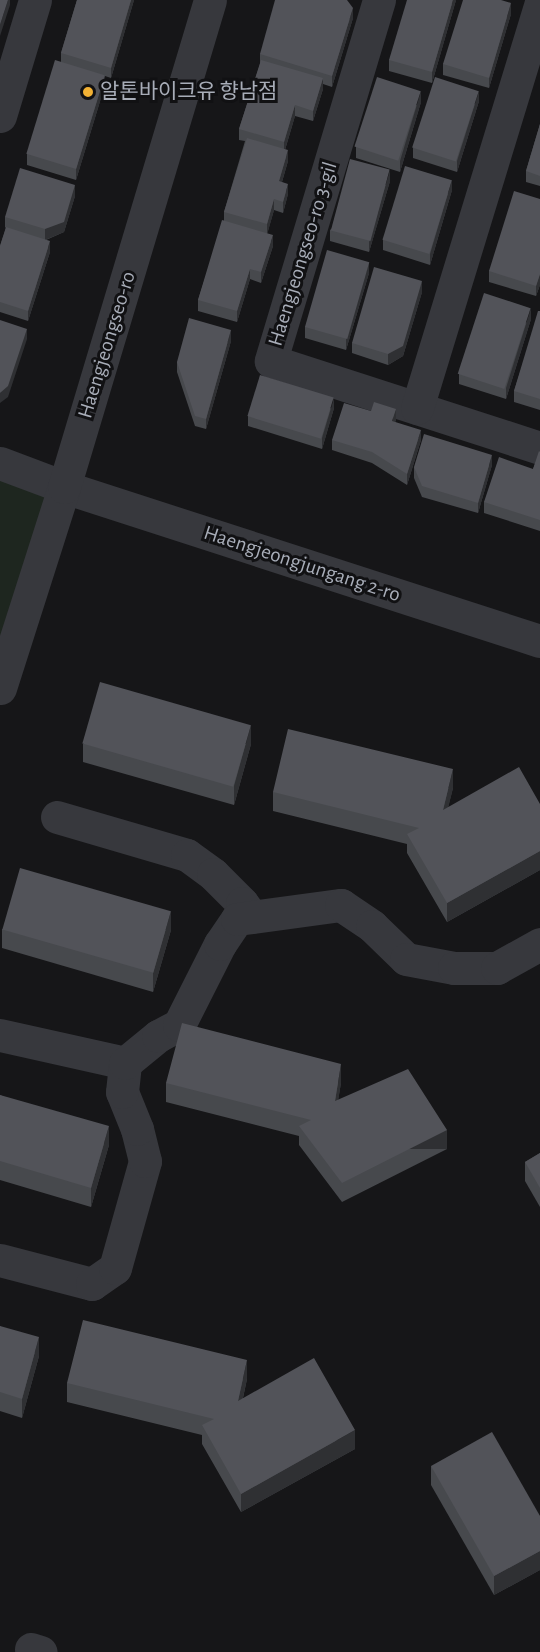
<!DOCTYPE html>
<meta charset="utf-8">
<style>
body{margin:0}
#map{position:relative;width:540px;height:1652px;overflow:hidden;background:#161618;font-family:"Alegreya Sans","Noto Sans KR",sans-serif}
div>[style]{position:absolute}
.green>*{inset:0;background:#1e261f}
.minor>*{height:33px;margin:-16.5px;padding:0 16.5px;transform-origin:16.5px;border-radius:16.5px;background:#37383d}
.wall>*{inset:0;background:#47494d}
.shaded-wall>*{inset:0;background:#2f3033;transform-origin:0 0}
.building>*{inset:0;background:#525359;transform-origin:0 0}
.dots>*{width:16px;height:16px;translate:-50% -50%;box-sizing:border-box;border:3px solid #111113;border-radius:50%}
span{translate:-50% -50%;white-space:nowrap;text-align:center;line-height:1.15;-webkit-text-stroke:6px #111113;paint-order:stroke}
.poi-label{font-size:21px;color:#a8adb8}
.left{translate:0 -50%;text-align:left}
.street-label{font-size:21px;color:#a8adb8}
</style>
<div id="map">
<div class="green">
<i style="clip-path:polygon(0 463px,64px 487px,0 657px)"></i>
</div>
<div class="minor">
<i style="left:379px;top:0;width:377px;rotate:106.7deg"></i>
<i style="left:271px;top:361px;width:283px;rotate:17.9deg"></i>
<i style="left:0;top:116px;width:121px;rotate:-73.2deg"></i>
<i style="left:417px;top:408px;width:421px;rotate:-73deg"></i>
<i style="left:0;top:463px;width:68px;rotate:20.6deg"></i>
<i style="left:64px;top:487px;width:500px;rotate:17.93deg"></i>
<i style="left:0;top:688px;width:211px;rotate:-72.3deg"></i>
<i style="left:64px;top:487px;width:508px;rotate:-73.31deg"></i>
<i style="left:57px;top:817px;width:135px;rotate:16.3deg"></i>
<i style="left:187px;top:855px;width:32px;rotate:36deg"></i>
<i style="left:213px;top:874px;width:41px;rotate:45deg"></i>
<i style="left:242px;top:903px;width:17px;rotate:54deg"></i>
<i style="left:0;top:1035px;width:128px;rotate:12.6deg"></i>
<i style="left:0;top:1260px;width:95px;rotate:14.6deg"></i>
<i style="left:92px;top:1284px;width:28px;rotate:-35deg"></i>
<i style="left:115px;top:1268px;width:111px;rotate:-74.3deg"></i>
<i style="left:145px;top:1161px;width:33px;rotate:-104deg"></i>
<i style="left:137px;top:1129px;width:40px;rotate:-112deg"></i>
<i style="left:122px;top:1092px;width:29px;rotate:-84deg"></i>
<i style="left:125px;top:1063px;width:43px;rotate:-39.3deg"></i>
<i style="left:158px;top:1036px;width:24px;rotate:-28deg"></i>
<i style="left:179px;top:1025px;width:91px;rotate:-63.2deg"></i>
<i style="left:220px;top:944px;width:30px;rotate:-56deg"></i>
<i style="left:237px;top:919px;width:105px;rotate:-7.7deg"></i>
<i style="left:341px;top:905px;width:37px;rotate:34deg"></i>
<i style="left:372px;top:926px;width:47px;rotate:44.1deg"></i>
<i style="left:406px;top:959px;width:49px;rotate:10.6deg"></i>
<i style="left:454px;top:968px;width:43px"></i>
<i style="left:497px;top:968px;width:49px;rotate:-29.2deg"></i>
<i style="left:31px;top:1649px;width:10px;rotate:17deg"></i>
</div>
<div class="wall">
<i style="clip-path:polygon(77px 0,134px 0,111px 78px,105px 76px,105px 85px,76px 180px,27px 165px,27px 154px,61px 62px,61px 53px)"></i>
<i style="clip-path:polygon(456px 0,432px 83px,389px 71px,389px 60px)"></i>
<i style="clip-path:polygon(511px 14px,489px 88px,443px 75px,443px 64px)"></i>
<i style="clip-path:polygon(353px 18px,332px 87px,323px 84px,323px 89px,313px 121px,295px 116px,285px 150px,288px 161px,282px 182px,288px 194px,283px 213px,274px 210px,267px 234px,273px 246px,261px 283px,250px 279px,237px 322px,198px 311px,198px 300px,224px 220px,224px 212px,245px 141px,239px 140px,239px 129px,260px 64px,260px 54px)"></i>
<i style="clip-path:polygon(479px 101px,457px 172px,413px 158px,413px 148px)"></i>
<i style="clip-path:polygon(421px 102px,400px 172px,356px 158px,356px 147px)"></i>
<i style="clip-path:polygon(540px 124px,540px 186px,526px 182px,526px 171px)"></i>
<i style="clip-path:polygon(390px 181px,369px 252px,330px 241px,330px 230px)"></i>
<i style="clip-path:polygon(452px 190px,430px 265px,383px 250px,383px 240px)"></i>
<i style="clip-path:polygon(75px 196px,64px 232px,46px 240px,50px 252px,28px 321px,0 312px,0 246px,6px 228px,5px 227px,5px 217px)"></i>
<i style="clip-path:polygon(540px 199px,540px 285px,536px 296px,489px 282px,489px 271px)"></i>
<i style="clip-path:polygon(369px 273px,346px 350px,305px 338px,305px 327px)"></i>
<i style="clip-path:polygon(422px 292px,403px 356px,388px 365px,352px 353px,352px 343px)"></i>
<i style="clip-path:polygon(540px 311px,540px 410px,514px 402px,514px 391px)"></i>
<i style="clip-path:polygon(531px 319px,506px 399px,459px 384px,459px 374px)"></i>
<i style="clip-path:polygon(231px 341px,206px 429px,195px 426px,177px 372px,177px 362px)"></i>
<i style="clip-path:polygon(334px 408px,322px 449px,248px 426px,248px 416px)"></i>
<i style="clip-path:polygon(396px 420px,395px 422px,421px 440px,407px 485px,372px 463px,332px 450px,332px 440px)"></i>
<i style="clip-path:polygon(540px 452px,540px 531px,484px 513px,484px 502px,533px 469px)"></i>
<i style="clip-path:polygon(492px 465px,478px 513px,422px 497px,414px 478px,414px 467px)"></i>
<i style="clip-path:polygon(83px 744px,251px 744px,234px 805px,83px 762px)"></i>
<i style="clip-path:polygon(453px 788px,448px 807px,540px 804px,540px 870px,447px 922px,407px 853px,407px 844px,273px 811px,273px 792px)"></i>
<i style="clip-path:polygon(2px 929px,171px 930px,153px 992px,2px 948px)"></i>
<i style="clip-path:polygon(166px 1083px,341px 1083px,338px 1100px,447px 1149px,342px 1202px,299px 1145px,299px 1136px,166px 1102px)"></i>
<i style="clip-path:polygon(0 1095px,109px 1145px,91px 1207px,0 1180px)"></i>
<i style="clip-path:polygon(540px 1153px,540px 1207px,525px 1181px,525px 1162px)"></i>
<i style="clip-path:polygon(0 1326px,39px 1356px,22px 1418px,0 1411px)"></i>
<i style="clip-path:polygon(247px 1379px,243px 1398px,355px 1449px,241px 1512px,202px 1444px,202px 1435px,67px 1402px,67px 1383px)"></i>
<i style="clip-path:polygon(431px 1466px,540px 1516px,540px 1570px,494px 1595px,431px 1485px)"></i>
</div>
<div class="shaded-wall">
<i style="clip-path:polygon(8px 0,10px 0,10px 5px,0 36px,0 25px)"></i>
<i style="clip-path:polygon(131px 0,134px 0,111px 78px,111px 68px)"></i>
<i style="clip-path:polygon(453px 0,456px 0,432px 83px,432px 72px)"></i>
<i style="clip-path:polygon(511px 3px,511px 14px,489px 88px,489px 78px)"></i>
<i style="clip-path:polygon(353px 8px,353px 18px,332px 87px,332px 76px)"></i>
<i style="clip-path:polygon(105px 75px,105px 85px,76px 180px,76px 169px)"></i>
<i style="clip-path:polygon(323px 78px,323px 89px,313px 121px,313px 111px)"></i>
<i style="clip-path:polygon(421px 91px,421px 102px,400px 172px,400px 161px)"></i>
<i style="clip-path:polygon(479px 91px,479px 101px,457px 172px,457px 161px)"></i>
<i style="clip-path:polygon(295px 105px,295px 116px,284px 153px,284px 142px)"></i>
<i style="clip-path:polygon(288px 150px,288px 161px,279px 192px,279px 181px)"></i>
<i style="clip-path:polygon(390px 170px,390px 181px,369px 252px,369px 242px)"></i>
<i style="clip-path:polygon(452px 180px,452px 190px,430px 265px,430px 254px)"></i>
<i style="clip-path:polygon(288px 184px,288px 194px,283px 213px,283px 202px)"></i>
<i style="clip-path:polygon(75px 185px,75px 196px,64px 232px,45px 240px,45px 229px)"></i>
<i style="clip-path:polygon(274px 199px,274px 210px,267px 235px,267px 224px)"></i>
<i style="clip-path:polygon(273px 235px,273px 246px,261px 283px,261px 272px)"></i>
<i style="clip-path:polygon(50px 241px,50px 252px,28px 321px,28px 311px)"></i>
<i style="clip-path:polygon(369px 262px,369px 273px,346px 350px,346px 339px)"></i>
<i style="clip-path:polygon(250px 269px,250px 279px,237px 322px,237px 311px)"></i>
<i style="clip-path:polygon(540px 274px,540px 285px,536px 296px,536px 286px)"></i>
<i style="clip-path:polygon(422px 281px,422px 292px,403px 356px,388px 365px,388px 354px)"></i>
<i style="clip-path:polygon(531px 308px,531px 319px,506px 399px,506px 388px)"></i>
<i style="clip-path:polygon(27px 329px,27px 339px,8px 397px,0 403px,0 393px)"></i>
<i style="clip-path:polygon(231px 330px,231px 341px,206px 429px,206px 419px)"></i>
<i style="clip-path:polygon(334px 398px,334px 408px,322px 449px,322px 438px)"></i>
<i style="clip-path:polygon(396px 409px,396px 420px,392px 431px,392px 421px)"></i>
<i style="clip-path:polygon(421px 430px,421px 440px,407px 485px,407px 474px)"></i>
<i style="clip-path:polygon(492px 455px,492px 465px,478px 513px,478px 503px)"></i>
<i style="clip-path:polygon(251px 725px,251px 744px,234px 805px,234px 786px)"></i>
<i style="clip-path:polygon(453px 769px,453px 788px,443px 829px,443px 810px)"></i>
<i style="clip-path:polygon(540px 851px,540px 870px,447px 922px,447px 903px)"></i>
<i style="clip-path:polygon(171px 911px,171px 930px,153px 992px,153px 973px)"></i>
<i style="clip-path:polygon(341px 1064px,341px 1083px,335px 1120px,335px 1101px)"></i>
<i style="clip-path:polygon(109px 1126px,109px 1145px,91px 1207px,91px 1188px)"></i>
<i style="left:447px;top:1130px;width:19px;height:118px;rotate:90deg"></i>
<i style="clip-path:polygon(39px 1337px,39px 1356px,22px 1418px,22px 1399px)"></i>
<i style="clip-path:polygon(247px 1360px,247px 1379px,238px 1420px,238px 1401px)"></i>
<i style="clip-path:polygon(355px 1430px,355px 1449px,241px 1512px,241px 1494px)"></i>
<i style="clip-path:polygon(540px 1551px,540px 1570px,494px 1595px,494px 1576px)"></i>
</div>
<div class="building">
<i style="clip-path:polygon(0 0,8px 0,0 25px)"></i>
<i style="clip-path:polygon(77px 0,131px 0,111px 68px,61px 53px)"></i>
<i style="clip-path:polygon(275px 0,347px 0,353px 8px,332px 76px,260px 54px)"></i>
<i style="clip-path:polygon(407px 0,453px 0,432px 72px,389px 60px)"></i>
<i style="clip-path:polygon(463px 0,501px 0,511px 3px,489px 78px,443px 64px)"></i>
<i style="left:55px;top:60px;width:52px;height:98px;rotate:17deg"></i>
<i style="clip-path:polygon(261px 60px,323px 78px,313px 111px,295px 105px,284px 142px,239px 129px)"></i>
<i style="left:377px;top:77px;width:46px;height:73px;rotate:18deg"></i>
<i style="left:435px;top:77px;width:46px;height:74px;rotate:18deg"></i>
<i style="clip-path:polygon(540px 124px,540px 176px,526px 171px)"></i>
<i style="clip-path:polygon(247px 138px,288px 150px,279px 181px,288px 184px,283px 202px,274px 199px,267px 224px,224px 212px)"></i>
<i style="left:350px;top:159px;width:41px;height:74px;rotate:15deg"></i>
<i style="left:405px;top:166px;width:49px;height:77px;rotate:17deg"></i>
<i style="clip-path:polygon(20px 168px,75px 185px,64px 222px,45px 229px,5px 217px)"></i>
<i style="clip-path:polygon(514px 191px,540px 199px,540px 274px,536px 286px,489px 271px)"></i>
<i style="clip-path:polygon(222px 220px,273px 235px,261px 272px,250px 269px,237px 311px,198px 300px)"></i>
<i style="clip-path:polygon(6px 227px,50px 241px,28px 311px,0 302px,0 246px)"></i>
<i style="left:327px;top:250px;width:44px;height:80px;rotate:16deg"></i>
<i style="clip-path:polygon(374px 267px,422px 281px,403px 346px,388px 354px,352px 343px)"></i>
<i style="left:484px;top:293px;width:49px;height:85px;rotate:18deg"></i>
<i style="clip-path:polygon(538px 311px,540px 311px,540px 399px,514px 391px)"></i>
<i style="clip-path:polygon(189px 318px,231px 330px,206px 419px,195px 416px,177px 362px)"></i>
<i style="clip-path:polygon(0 320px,27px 329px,8px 386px,0 393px)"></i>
<i style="left:260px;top:375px;width:77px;height:43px;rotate:17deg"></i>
<i style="clip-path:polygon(374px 402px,396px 409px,392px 421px,421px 430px,407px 474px,372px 452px,332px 440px,344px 403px,371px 411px)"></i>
<i style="clip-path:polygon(424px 434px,492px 455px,478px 503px,422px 486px,414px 467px)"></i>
<i style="clip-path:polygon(539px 451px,540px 452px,540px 520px,484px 502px,499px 457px,533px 469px)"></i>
<i style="left:100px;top:682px;width:157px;height:64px;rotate:16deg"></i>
<i style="clip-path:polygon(288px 729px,453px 769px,443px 810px,519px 767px,540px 804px,540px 851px,447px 903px,407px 834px,419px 828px,273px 792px)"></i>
<i style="left:20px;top:868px;width:157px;height:64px;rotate:16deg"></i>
<i style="clip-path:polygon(182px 1023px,341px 1064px,335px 1101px,408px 1069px,447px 1130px,342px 1183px,299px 1126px,311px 1120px,166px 1083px)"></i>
<i style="clip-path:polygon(0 1095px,109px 1126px,91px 1188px,0 1161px)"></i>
<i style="clip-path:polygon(540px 1153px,540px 1188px,525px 1162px)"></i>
<i style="clip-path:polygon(83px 1320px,247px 1360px,238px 1401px,314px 1358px,355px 1430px,241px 1494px,202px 1425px,214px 1419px,67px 1383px)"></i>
<i style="clip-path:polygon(0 1326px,39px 1337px,22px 1399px,0 1392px)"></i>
<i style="clip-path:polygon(492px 1432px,540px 1516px,540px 1551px,494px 1576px,431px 1466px)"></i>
</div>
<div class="dots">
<i style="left:88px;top:92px;background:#f2b134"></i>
</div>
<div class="poi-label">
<span class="left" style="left:100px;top:92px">알톤바이크유 향남점</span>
</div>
<div class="street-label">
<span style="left:303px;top:254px;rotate:-73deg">Haengjeongseo-ro 3-gil</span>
<span style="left:107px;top:345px;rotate:-73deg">Haengjeongseo-ro</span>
<span style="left:302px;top:564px;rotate:18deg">Haengjeongjungang 2-ro</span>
</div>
</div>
